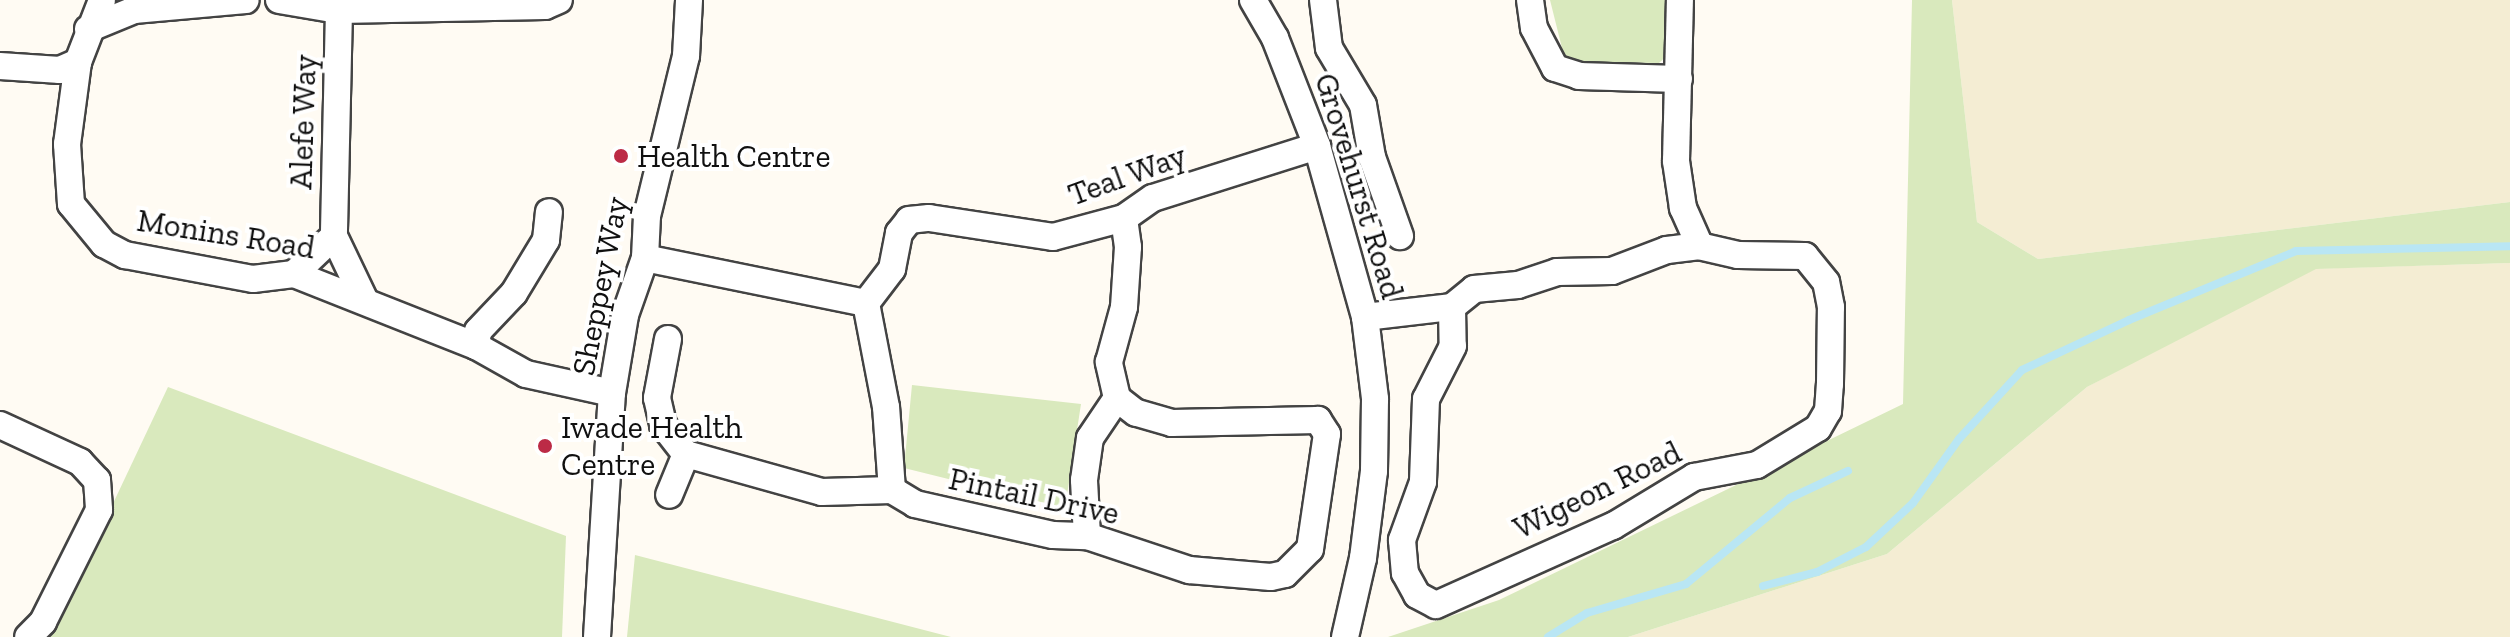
<!DOCTYPE html>
<style>
body{margin:0}
#map{position:relative;width:2510px;height:637px;overflow:hidden;background:#fffbf3;font-family:"Zilla Slab",serif}
div>[style]{position:absolute}
.farmland>*{inset:0;background:#f4edd3}
.green>*{inset:0;background:#d9e9bd}
.stream>*{height:8px;margin:-4px;padding:0 4px;transform-origin:4px;border-radius:4px;background:#b9e6f4}
.roads{filter:drop-shadow(2px 0 #434343) drop-shadow(-2px 0 #434343) drop-shadow(0 2px #434343) drop-shadow(0 -2px #434343)}
.minor>*{height:26px;margin:-13px;padding:0 13px;transform-origin:13px;border-radius:13px;background:#fff}
.dots>*{width:22px;height:22px;translate:-50% -50%;box-sizing:border-box;border:4px solid #fff;border-radius:50%}
span{translate:-50% -50%;white-space:nowrap;text-align:center;line-height:1.15;-webkit-text-stroke:8px #fff;paint-order:stroke}
.street-label{font-size:32px;color:#101010}
.poi-label{font-size:32px;color:#101010}
.left{translate:0 -50%;text-align:left}
</style>
<div id="map">
<div class="farmland">
<i style="clip-path:polygon(1952px 0,2510px 0,2510px 202px,2038px 259px,1977px 222px)"></i>
<i style="clip-path:polygon(2510px 263px,2510px 637px,1628px 637px,1887px 554px,2087px 387px,2305px 269px)"></i>
</div>
<div class="green">
<i style="clip-path:polygon(1550px 0,1674px 0,1671px 52px,1659px 63px,1586px 62px,1564px 56px)"></i>
<i style="clip-path:polygon(1912px 0,1952px 0,1977px 222px,2038px 259px,2510px 202px,2510px 263px,2316px 269px,2087px 387px,1887px 554px,1628px 637px,1388px 637px,1499px 600px,1903px 404px)"></i>
<i style="clip-path:polygon(912px 385px,1081px 404px,1065px 508px,904px 468px)"></i>
<i style="clip-path:polygon(168px 387px,566px 536px,562px 637px,50px 637px)"></i>
<i style="clip-path:polygon(635px 555px,951px 637px,627px 637px)"></i>
</div>
<div class="stream">
<i style="left:1763px;top:586px;width:56px;rotate:-14.5deg"></i>
<i style="left:1817px;top:572px;width:55px;rotate:-27deg"></i>
<i style="left:1866px;top:547px;width:64px;rotate:-43.1deg"></i>
<i style="left:1913px;top:503px;width:79px;rotate:-54.3deg"></i>
<i style="left:1959px;top:439px;width:93px;rotate:-47.6deg"></i>
<i style="left:2022px;top:370px;width:118px;rotate:-25deg"></i>
<i style="left:2129px;top:320px;width:181px;rotate:-22.4deg"></i>
<i style="left:2296px;top:251px;width:214px;rotate:-1.3deg"></i>
<i style="left:1548px;top:637px;width:46px;rotate:-31.6deg"></i>
<i style="left:1587px;top:613px;width:103px;rotate:-16.3deg"></i>
<i style="left:1686px;top:584px;width:135px;rotate:-39.6deg"></i>
<i style="left:1790px;top:498px;width:64px;rotate:-25deg"></i>
</div>
<div class="roads">
<div class="minor">
<i style="left:279px;top:0;width:61px;rotate:9.5deg"></i>
<i style="left:339px;top:10px;width:206px;rotate:-1.1deg"></i>
<i style="left:545px;top:6px;width:15px;rotate:-23deg"></i>
<i style="left:1253px;top:0;width:44px;rotate:59.9deg"></i>
<i style="left:1275px;top:38px;width:116px;rotate:68.7deg"></i>
<i style="left:1317px;top:146px;width:178px;rotate:74.3deg"></i>
<i style="left:1365px;top:317px;width:83px;rotate:83deg"></i>
<i style="left:1375px;top:399px;width:72px;rotate:90.8deg"></i>
<i style="left:1374px;top:471px;width:88px;rotate:97.2deg"></i>
<i style="left:1363px;top:558px;width:81px;rotate:102.8deg"></i>
<i style="left:1323px;top:0;width:48px;rotate:82.9deg"></i>
<i style="left:1329px;top:48px;width:66px;rotate:59.2deg"></i>
<i style="left:1363px;top:105px;width:53px;rotate:80.2deg"></i>
<i style="left:1372px;top:157px;width:84px;rotate:70.5deg"></i>
<i style="left:1530px;top:0;width:28px;rotate:82deg"></i>
<i style="left:1534px;top:28px;width:45px;rotate:62.3deg"></i>
<i style="left:1555px;top:68px;width:25px;rotate:18deg"></i>
<i style="left:1579px;top:76px;width:100px;rotate:1.7deg"></i>
<i style="left:339px;top:10px;width:226px;rotate:91.3deg"></i>
<i style="left:334px;top:236px;width:70px;rotate:64.5deg"></i>
<i style="left:88px;top:29px;width:50px;rotate:-22.4deg"></i>
<i style="left:134px;top:10px;width:112px;rotate:-5.1deg"></i>
<i style="left:78px;top:62px;width:83px;rotate:97.6deg"></i>
<i style="left:67px;top:144px;width:60px;rotate:86.2deg"></i>
<i style="left:71px;top:204px;width:52px;rotate:50.5deg"></i>
<i style="left:104px;top:244px;width:24px;rotate:28deg"></i>
<i style="left:125px;top:255px;width:130px;rotate:10.6deg"></i>
<i style="left:253px;top:279px;width:41px;rotate:-7deg"></i>
<i style="left:294px;top:274px;width:196px;rotate:21.6deg"></i>
<i style="left:476px;top:346px;width:57px;rotate:29.2deg"></i>
<i style="left:526px;top:374px;width:88px;rotate:12.5deg"></i>
<i style="left:0;top:66px;width:60px;rotate:3.8deg"></i>
<i style="left:60px;top:70px;width:20px;rotate:-24deg"></i>
<i style="left:78px;top:62px;width:66px;rotate:-68.8deg"></i>
<i style="left:645px;top:258px;width:226px;rotate:11.5deg"></i>
<i style="left:294px;top:274px;width:55px;rotate:-43.5deg"></i>
<i style="left:1452px;top:307px;width:39px;rotate:89deg"></i>
<i style="left:1453px;top:346px;width:59px;rotate:117deg"></i>
<i style="left:1426px;top:399px;width:83px;rotate:92.1deg"></i>
<i style="left:1423px;top:482px;width:62px;rotate:109.9deg"></i>
<i style="left:1402px;top:540px;width:33px;rotate:85deg"></i>
<i style="left:1405px;top:573px;width:25px;rotate:61deg"></i>
<i style="left:1417px;top:595px;width:21px;rotate:28deg"></i>
<i style="left:1436px;top:605px;width:194px;rotate:-24.1deg"></i>
<i style="left:1613px;top:526px;width:95px;rotate:-31.2deg"></i>
<i style="left:1694px;top:477px;width:64px;rotate:-10.8deg"></i>
<i style="left:1757px;top:465px;width:71px;rotate:-31.2deg"></i>
<i style="left:1818px;top:428px;width:20px;rotate:-60deg"></i>
<i style="left:1828px;top:411px;width:27px;rotate:-86deg"></i>
<i style="left:1830px;top:384px;width:77px;rotate:-89.3deg"></i>
<i style="left:1831px;top:307px;width:25px;rotate:-101deg"></i>
<i style="left:1826px;top:282px;width:33px;rotate:-129deg"></i>
<i style="left:1805px;top:256px;width:67px;rotate:-179.1deg"></i>
<i style="left:1738px;top:255px;width:39px;rotate:-167deg"></i>
<i style="left:1365px;top:317px;width:88px;rotate:-6.6deg"></i>
<i style="left:1452px;top:307px;width:28px;rotate:-39deg"></i>
<i style="left:1474px;top:289px;width:44px;rotate:-5.2deg"></i>
<i style="left:1518px;top:285px;width:41px;rotate:-18.4deg"></i>
<i style="left:1557px;top:272px;width:55px;rotate:-1deg"></i>
<i style="left:1612px;top:271px;width:59px;rotate:-20.9deg"></i>
<i style="left:1667px;top:250px;width:33px;rotate:-7deg"></i>
<i style="left:1700px;top:246px;width:42px;rotate:-114.1deg"></i>
<i style="left:1683px;top:208px;width:48px;rotate:-98.5deg"></i>
<i style="left:1676px;top:161px;width:161px;rotate:-88.6deg"></i>
<i style="left:668px;top:339px;width:60px;rotate:100.6deg"></i>
<i style="left:657px;top:398px;width:28px;rotate:77deg"></i>
<i style="left:663px;top:425px;width:37px;rotate:52deg"></i>
<i style="left:686px;top:454px;width:44px;rotate:112.5deg"></i>
<i style="left:476px;top:346px;width:15px;rotate:-82deg"></i>
<i style="left:478px;top:331px;width:52px;rotate:-46.5deg"></i>
<i style="left:514px;top:293px;width:62px;rotate:-58.9deg"></i>
<i style="left:546px;top:240px;width:28px;rotate:-84deg"></i>
<i style="left:0;top:425px;width:88px;rotate:24.8deg"></i>
<i style="left:80px;top:462px;width:25px;rotate:47deg"></i>
<i style="left:97px;top:480px;width:30px;rotate:86deg"></i>
<i style="left:99px;top:510px;width:125px;rotate:116.6deg"></i>
<i style="left:43px;top:622px;width:21px;rotate:135deg"></i>
<i style="left:686px;top:454px;width:141px;rotate:15.6deg"></i>
<i style="left:822px;top:492px;width:70px;rotate:-1.6deg"></i>
<i style="left:892px;top:490px;width:27px;rotate:31deg"></i>
<i style="left:915px;top:504px;width:141px;rotate:12.7deg"></i>
<i style="left:1053px;top:535px;width:34px;rotate:2deg"></i>
<i style="left:1087px;top:536px;width:108px;rotate:18.4deg"></i>
<i style="left:1189px;top:570px;width:82px;rotate:4.9deg"></i>
<i style="left:1271px;top:577px;width:14px;rotate:-12deg"></i>
<i style="left:1285px;top:574px;width:35px;rotate:-45deg"></i>
<i style="left:1310px;top:549px;width:116px;rotate:-81.6deg"></i>
<i style="left:1327px;top:434px;width:17px;rotate:-123deg"></i>
<i style="left:1318px;top:420px;width:146px;rotate:178.8deg"></i>
<i style="left:1172px;top:423px;width:37px;rotate:-164deg"></i>
<i style="left:1136px;top:413px;width:24px;rotate:-142deg"></i>
<i style="left:892px;top:490px;width:83px;rotate:-94.1deg"></i>
<i style="left:886px;top:407px;width:106px;rotate:-100.9deg"></i>
<i style="left:866px;top:303px;width:43px;rotate:-52.6deg"></i>
<i style="left:892px;top:269px;width:37px;rotate:-79deg"></i>
<i style="left:899px;top:233px;width:16px;rotate:-52deg"></i>
<i style="left:909px;top:220px;width:20px;rotate:-6deg"></i>
<i style="left:929px;top:218px;width:125px;rotate:8.7deg"></i>
<i style="left:1053px;top:237px;width:73px;rotate:-15deg"></i>
<i style="left:1124px;top:218px;width:35px;rotate:-35deg"></i>
<i style="left:1153px;top:198px;width:172px;rotate:-17.6deg"></i>
<i style="left:1087px;top:536px;width:56px;rotate:-93.1deg"></i>
<i style="left:1084px;top:480px;width:42px;rotate:-81.9deg"></i>
<i style="left:1090px;top:438px;width:48px;rotate:-56deg"></i>
<i style="left:1117px;top:398px;width:37px;rotate:-103deg"></i>
<i style="left:1109px;top:362px;width:57px;rotate:-74.7deg"></i>
<i style="left:1124px;top:307px;width:60px;rotate:-86.2deg"></i>
<i style="left:1128px;top:247px;width:29px;rotate:-98deg"></i>
<i style="left:597px;top:637px;width:244px;rotate:-86.5deg"></i>
<i style="left:612px;top:393px;width:79px;rotate:-80.5deg"></i>
<i style="left:625px;top:315px;width:60px;rotate:-70.7deg"></i>
<i style="left:645px;top:258px;width:42px;rotate:-87.3deg"></i>
<i style="left:647px;top:216px;width:165px;rotate:-76.3deg"></i>
<i style="left:686px;top:56px;width:56px;rotate:-86.9deg"></i>
</div>
</div>
<div class="dots">
<i style="left:621px;top:156px;background:#bc2b46"></i>
<i style="left:545px;top:446px;background:#bc2b46"></i>
</div>
<div class="street-label">
<span style="left:303px;top:122px;rotate:-88deg">Alefe Way</span>
<span style="left:1127px;top:175px;rotate:-20deg">Teal Way</span>
<span style="left:1359px;top:186px;rotate:73deg">Grovehurst Road</span>
<span style="left:226px;top:234px;rotate:9deg">Monins Road</span>
<span style="left:600px;top:286px;rotate:-79deg">Sheppey Way</span>
<span style="left:1597px;top:490px;rotate:-26deg">Wigeon Road</span>
<span style="left:1034px;top:496px;rotate:12deg">Pintail Drive</span>
</div>
<div class="poi-label">
<span class="left" style="left:637px;top:156px">Health Centre</span>
<span class="left" style="left:561px;top:446px">Iwade Health<br>Centre</span>
</div>
</div>
